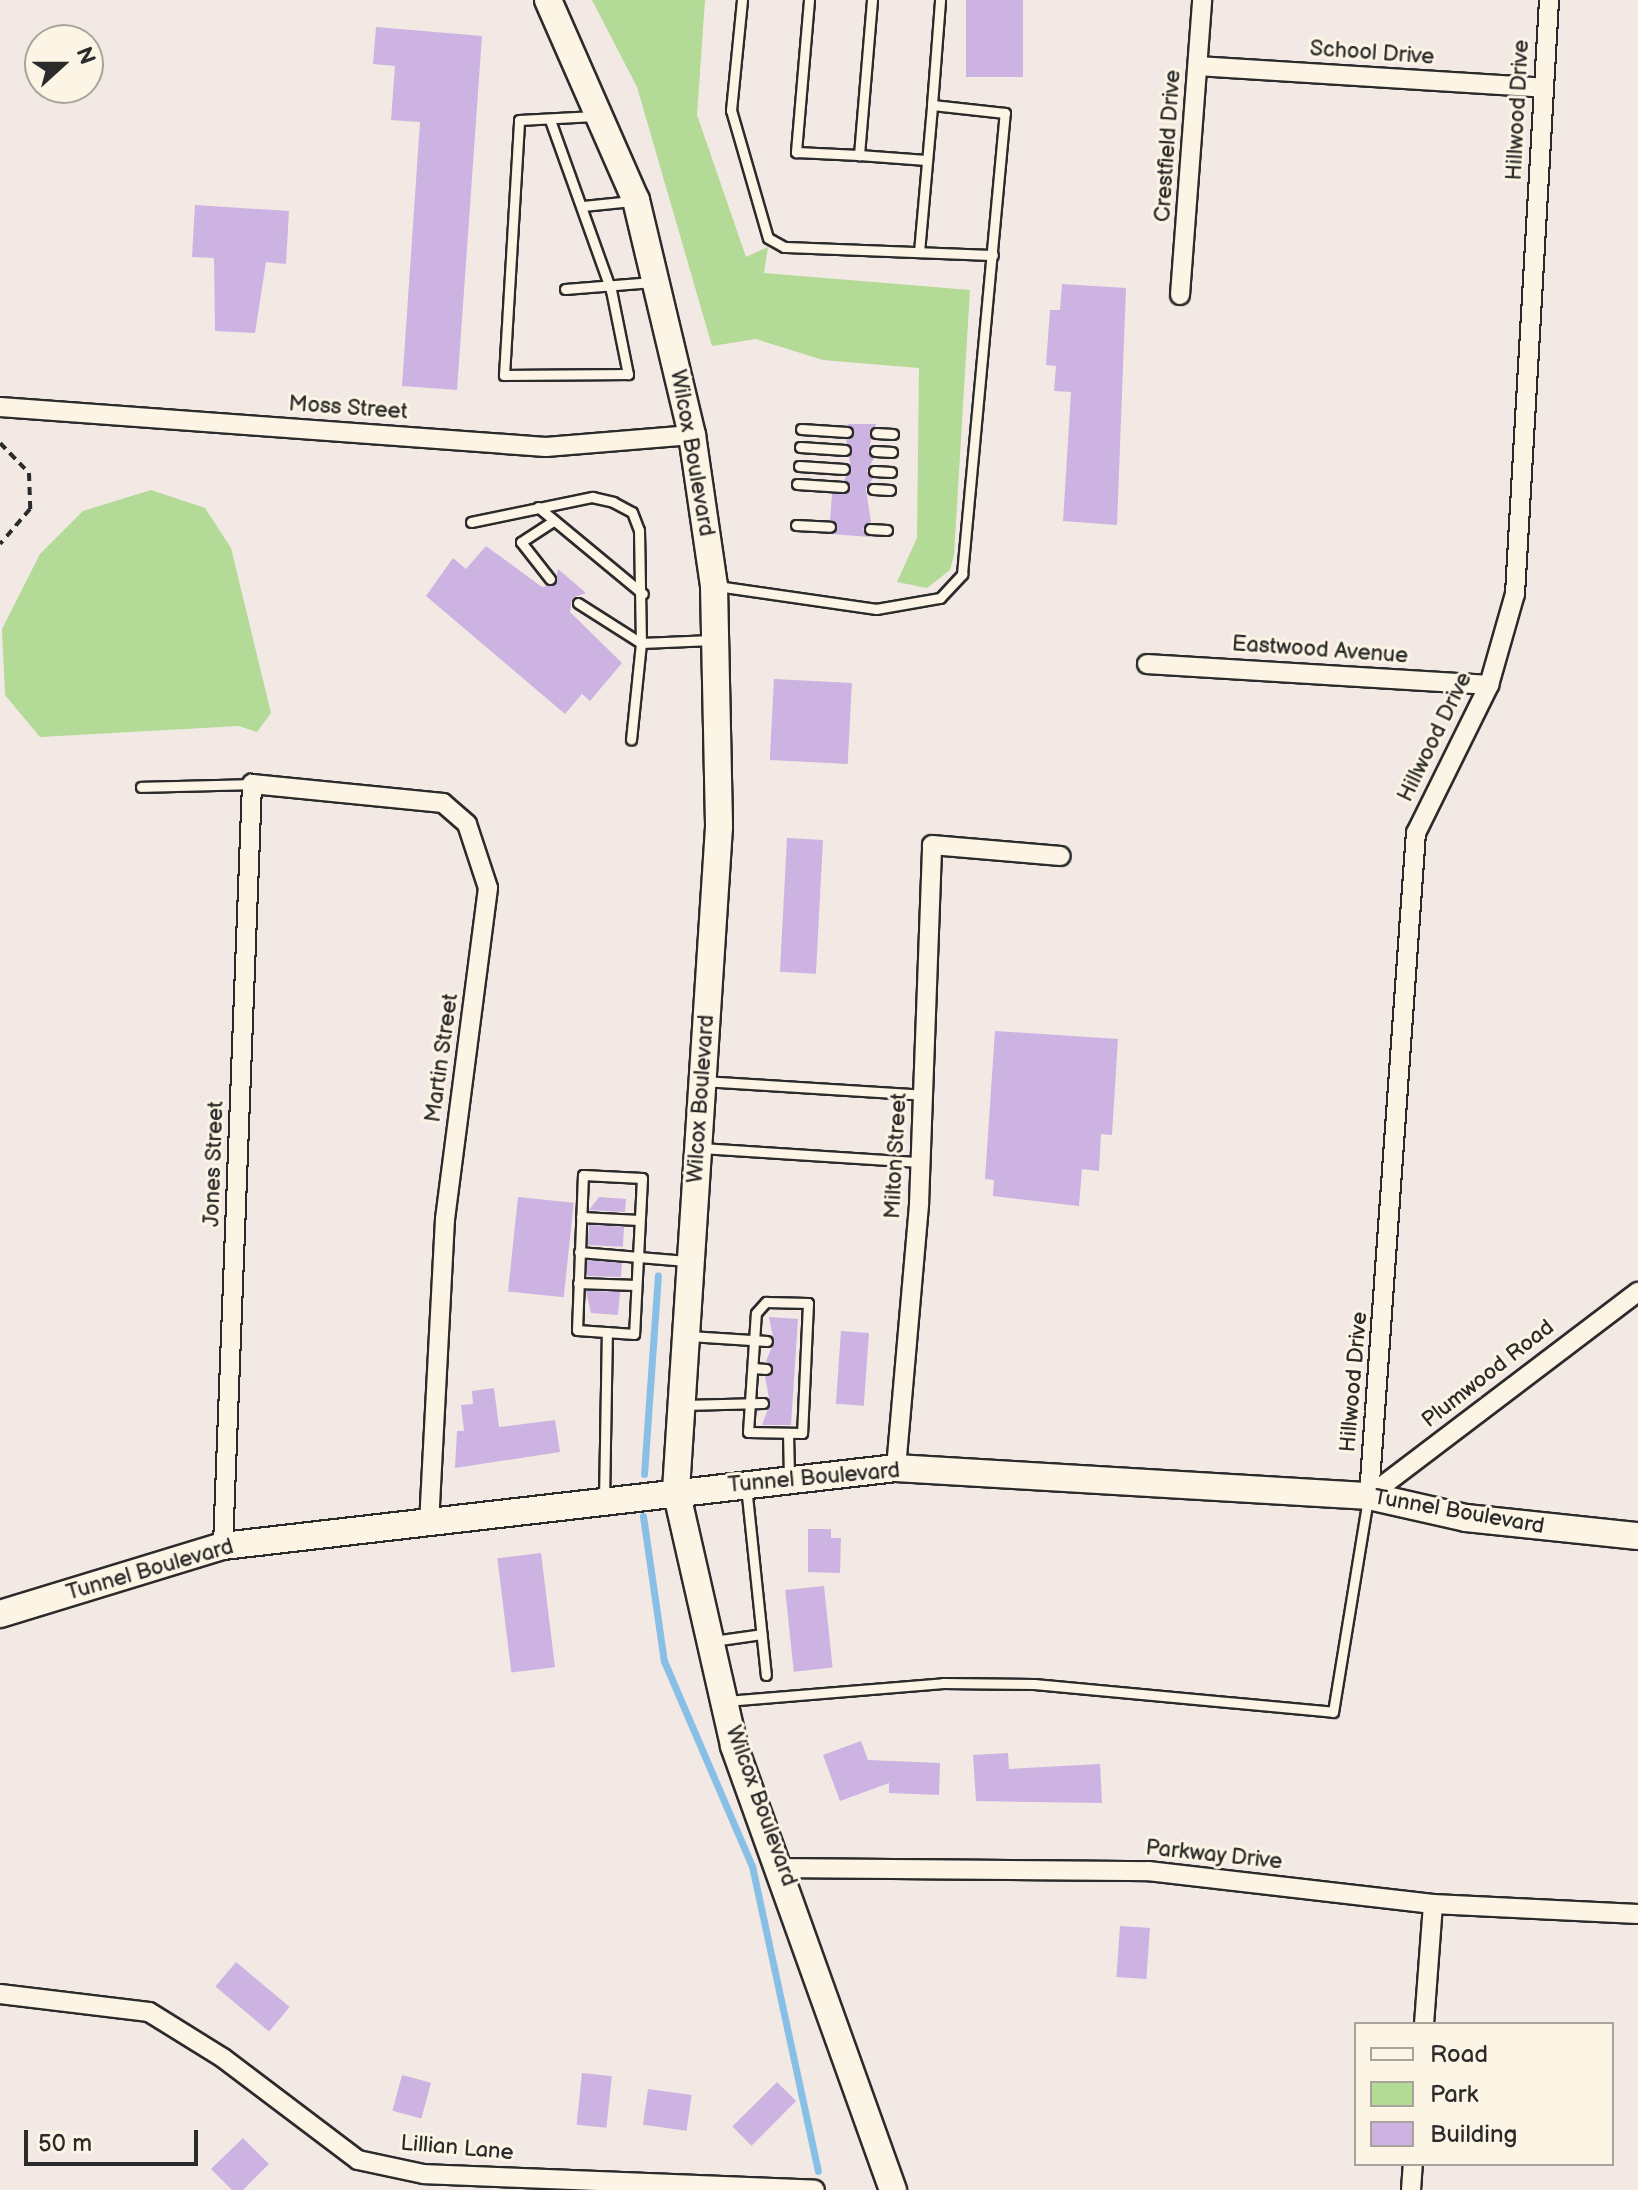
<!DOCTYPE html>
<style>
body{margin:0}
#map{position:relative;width:1638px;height:2190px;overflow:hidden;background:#f2e8e4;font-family:"Balsamiq Sans",sans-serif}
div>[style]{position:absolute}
.green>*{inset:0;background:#b3da96}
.stream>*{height:7px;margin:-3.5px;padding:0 3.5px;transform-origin:3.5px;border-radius:3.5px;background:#88bfe6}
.building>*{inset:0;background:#ccb3e2;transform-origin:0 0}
.path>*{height:4px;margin-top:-2px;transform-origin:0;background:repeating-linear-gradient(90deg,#2b2b2b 0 8px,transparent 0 14px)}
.roads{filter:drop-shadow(2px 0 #2b2b2b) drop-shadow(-2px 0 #2b2b2b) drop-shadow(0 2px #2b2b2b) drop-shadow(0 -2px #2b2b2b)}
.lane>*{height:9px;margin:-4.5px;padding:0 4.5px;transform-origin:4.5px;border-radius:4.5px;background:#fcf5e5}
.street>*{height:18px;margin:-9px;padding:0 9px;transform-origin:9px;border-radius:9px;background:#fcf5e5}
.secondary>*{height:26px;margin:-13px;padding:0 13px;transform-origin:13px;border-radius:13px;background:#fcf5e5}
span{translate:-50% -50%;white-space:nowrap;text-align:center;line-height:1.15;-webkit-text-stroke:6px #fcf5e5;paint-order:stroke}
.street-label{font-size:22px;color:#2b2b2b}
.legend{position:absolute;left:1354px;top:2022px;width:260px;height:144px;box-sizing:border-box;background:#fcf5e5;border:2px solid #a8a49b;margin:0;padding:10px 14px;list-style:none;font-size:24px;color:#2b2b2b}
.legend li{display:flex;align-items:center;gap:16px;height:40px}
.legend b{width:40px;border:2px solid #a8a49b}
.north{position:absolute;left:24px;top:24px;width:80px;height:80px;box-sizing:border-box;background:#fcf5e5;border:2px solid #a8a49b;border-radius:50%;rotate:69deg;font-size:22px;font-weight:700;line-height:32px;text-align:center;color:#2b2b2b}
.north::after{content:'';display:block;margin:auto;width:28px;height:36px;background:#2b2b2b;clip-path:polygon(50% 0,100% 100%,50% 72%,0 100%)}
.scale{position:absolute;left:24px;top:2130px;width:174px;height:36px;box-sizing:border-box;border:4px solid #2b2b2b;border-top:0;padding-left:10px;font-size:24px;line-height:28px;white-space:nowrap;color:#2b2b2b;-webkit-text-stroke:6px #fcf5e5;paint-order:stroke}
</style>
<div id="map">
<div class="green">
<i style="clip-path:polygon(592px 0,705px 0,697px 115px,746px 257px,768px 247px,764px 273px,970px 290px,954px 555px,950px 570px,927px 588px,897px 582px,917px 538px,919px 368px,823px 360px,756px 339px,712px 346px,637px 87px)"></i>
<i style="clip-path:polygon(151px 490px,205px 508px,231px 548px,271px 713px,257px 732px,239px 726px,40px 737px,5px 695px,2px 629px,40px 554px,83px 511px)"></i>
</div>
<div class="stream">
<i style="left:644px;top:1474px;width:199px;rotate:-86deg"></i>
<i style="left:643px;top:1516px;width:147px;rotate:81.8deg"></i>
<i style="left:664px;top:1661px;width:223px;rotate:66.8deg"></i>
<i style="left:752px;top:1866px;width:312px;rotate:77.8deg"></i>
</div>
<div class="building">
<i style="left:966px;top:0;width:57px;height:77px"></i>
<i style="clip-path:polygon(376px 27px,482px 36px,457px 390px,402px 386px,420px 122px,391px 120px,395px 66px,373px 64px)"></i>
<i style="clip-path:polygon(195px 205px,289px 211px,286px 264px,266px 262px,255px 333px,215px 331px,214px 258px,192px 257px)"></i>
<i style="clip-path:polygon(1062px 284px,1126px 288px,1117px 525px,1063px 521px,1071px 392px,1054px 391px,1056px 366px,1046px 365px,1050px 310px,1060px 310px)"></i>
<i style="clip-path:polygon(847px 424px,876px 424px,868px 451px,874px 458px,867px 471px,873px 478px,866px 489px,871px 522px,863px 529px,870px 537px,831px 534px,837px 527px,830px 520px,832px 494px,850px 488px,844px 480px,851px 469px,846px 439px,854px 432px)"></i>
<i style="clip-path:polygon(486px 546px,542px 587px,555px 584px,558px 569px,586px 593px,572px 598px,570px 612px,622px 663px,590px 701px,582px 694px,565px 714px,426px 596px,453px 558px,466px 569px)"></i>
<i style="left:774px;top:679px;width:78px;height:81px;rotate:3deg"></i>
<i style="left:787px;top:838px;width:36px;height:134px;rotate:3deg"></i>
<i style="clip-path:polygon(995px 1031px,1118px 1039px,1112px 1135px,1101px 1134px,1099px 1171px,1082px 1169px,1079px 1206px,993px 1196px,994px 1180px,985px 1179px)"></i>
<i style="left:518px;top:1197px;width:56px;height:95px;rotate:6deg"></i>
<i style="clip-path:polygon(599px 1197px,626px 1199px,625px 1212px,589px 1210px)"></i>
<i style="left:589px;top:1225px;width:35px;height:20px;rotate:3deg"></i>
<i style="clip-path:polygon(587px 1260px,622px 1263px,621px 1277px,587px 1276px)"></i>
<i style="clip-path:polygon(586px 1291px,620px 1292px,618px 1315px,591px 1313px)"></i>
<i style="clip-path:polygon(769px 1317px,798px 1319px,791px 1425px,762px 1425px,770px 1404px,765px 1376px,773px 1369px,766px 1361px,774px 1342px)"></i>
<i style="left:841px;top:1331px;width:28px;height:73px;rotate:4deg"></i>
<i style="clip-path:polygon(494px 1388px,499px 1427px,555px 1420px,560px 1452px,455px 1468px,457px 1431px,464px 1431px,461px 1405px,473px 1404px,472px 1391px)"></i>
<i style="clip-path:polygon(808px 1529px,831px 1529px,831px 1538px,841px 1538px,840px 1573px,808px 1572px)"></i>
<i style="left:541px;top:1553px;width:115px;height:44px;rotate:83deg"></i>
<i style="left:824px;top:1586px;width:82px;height:39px;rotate:84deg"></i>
<i style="clip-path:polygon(861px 1741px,868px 1760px,940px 1763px,939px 1795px,889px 1793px,889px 1783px,840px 1801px,823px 1755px)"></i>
<i style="clip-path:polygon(1008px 1753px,1009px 1769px,1100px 1764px,1102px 1803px,976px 1801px,973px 1755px)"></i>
<i style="left:1120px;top:1926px;width:30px;height:51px;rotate:4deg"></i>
<i style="left:236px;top:1962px;width:70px;height:32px;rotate:40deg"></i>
<i style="left:582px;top:2073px;width:30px;height:52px;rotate:6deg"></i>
<i style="left:402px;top:2075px;width:30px;height:37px;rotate:15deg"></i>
<i style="left:777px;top:2082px;width:27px;height:63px;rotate:45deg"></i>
<i style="left:648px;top:2089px;width:44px;height:36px;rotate:8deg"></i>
<i style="clip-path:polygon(243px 2138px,269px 2164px,243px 2190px,232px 2190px,211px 2169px)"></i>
</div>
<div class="path">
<i style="left:0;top:443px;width:42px;rotate:46deg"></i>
<i style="left:29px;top:473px;width:36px;rotate:88deg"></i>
<i style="left:30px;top:509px;width:46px;rotate:130.6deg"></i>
</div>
<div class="roads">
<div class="lane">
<i style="left:742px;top:0;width:111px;rotate:95.7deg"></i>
<i style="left:731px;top:110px;width:133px;rotate:73.9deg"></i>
<i style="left:768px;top:238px;width:18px;rotate:29deg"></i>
<i style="left:784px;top:247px;width:209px;rotate:2.2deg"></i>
<i style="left:809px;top:0;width:153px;rotate:94.9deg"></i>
<i style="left:796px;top:152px;width:63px;rotate:2.7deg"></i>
<i style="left:872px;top:0;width:156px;rotate:94.8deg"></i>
<i style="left:859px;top:155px;width:67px;rotate:4.3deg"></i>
<i style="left:550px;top:120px;width:181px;rotate:70.3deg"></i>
<i style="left:611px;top:290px;width:86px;rotate:78.6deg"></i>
<i style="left:628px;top:374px;width:124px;rotate:179.5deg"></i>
<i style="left:504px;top:375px;width:255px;rotate:-86.6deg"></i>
<i style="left:519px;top:120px;width:76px;rotate:-3deg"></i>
<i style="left:583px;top:206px;width:49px;rotate:-5.8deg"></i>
<i style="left:919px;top:252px;width:148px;rotate:-84.9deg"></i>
<i style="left:565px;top:289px;width:88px;rotate:-4.5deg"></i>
<i style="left:801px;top:429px;width:46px;rotate:3.7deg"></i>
<i style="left:876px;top:433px;width:17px;rotate:3deg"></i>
<i style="left:800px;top:447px;width:45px;rotate:3.8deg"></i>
<i style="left:875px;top:451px;width:17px;rotate:3deg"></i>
<i style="left:799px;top:466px;width:45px;rotate:3.8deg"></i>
<i style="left:874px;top:471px;width:17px;rotate:3deg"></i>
<i style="left:797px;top:484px;width:46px;rotate:3.7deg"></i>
<i style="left:873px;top:489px;width:17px;rotate:3deg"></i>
<i style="left:538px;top:507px;width:136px;rotate:39.6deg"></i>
<i style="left:471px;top:522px;width:124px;rotate:-11.7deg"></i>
<i style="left:592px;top:497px;width:22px;rotate:13deg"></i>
<i style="left:613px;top:502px;width:21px;rotate:28deg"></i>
<i style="left:632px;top:512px;width:19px;rotate:69deg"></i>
<i style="left:639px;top:530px;width:113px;rotate:89deg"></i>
<i style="left:641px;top:643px;width:71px;rotate:-2.4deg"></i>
<i style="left:796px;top:525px;width:34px;rotate:3deg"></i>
<i style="left:870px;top:529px;width:17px;rotate:3deg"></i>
<i style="left:550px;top:579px;width:47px;rotate:-128.1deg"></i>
<i style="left:521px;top:542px;width:38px;rotate:-33deg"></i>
<i style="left:717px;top:586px;width:161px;rotate:8.2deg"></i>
<i style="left:876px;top:609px;width:65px;rotate:-9.8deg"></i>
<i style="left:940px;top:598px;width:33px;rotate:-47deg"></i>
<i style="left:962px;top:574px;width:463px;rotate:-84.7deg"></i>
<i style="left:1005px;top:113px;width:73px;rotate:-173.7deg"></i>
<i style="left:932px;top:105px;width:105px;rotate:-85.6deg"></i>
<i style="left:578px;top:603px;width:75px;rotate:32.4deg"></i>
<i style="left:641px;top:643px;width:97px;rotate:95.9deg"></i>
<i style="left:141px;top:787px;width:111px;rotate:-1.5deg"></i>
<i style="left:703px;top:1081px;width:220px;rotate:3.6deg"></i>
<i style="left:701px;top:1148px;width:219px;rotate:3.7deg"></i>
<i style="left:583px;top:1175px;width:59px;rotate:2.9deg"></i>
<i style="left:642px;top:1178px;width:156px;rotate:92.9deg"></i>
<i style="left:634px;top:1334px;width:57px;rotate:-176deg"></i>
<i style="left:577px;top:1330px;width:155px;rotate:-87.8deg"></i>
<i style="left:581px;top:1217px;width:58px;rotate:3deg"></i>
<i style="left:579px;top:1252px;width:108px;rotate:4.8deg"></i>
<i style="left:578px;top:1283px;width:58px;rotate:2deg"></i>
<i style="left:766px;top:1302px;width:42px;rotate:1.4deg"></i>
<i style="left:808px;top:1303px;width:130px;rotate:92.6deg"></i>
<i style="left:802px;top:1433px;width:54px;rotate:-178.9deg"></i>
<i style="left:748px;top:1432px;width:119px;rotate:-86.2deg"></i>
<i style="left:756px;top:1313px;width:15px;rotate:-48deg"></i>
<i style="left:689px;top:1336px;width:78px;rotate:3.7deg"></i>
<i style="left:753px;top:1368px;width:13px;rotate:4deg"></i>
<i style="left:683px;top:1405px;width:80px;rotate:-1.4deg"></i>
<i style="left:788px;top:1433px;width:45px;rotate:88.7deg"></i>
<i style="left:746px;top:1486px;width:190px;rotate:84deg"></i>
<i style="left:604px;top:1500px;width:168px;rotate:-89deg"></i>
<i style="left:713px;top:1641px;width:49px;rotate:-8.1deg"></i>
<i style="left:726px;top:1701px;width:218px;rotate:-4.7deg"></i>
<i style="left:943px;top:1683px;width:91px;rotate:0.6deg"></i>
<i style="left:1034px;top:1684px;width:300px;rotate:5.3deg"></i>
<i style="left:1333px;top:1712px;width:216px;rotate:-80.7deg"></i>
</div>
<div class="street">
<i style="left:1198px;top:66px;width:346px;rotate:3.6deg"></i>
<i style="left:1180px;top:295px;width:296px;rotate:-85.7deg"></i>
<i style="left:0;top:407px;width:547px;rotate:4.19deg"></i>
<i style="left:546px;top:447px;width:146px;rotate:-4.7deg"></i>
<i style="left:1147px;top:664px;width:343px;rotate:3.5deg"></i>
<i style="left:896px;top:1468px;width:265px;rotate:-85deg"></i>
<i style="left:919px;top:1204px;width:359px;rotate:-87.9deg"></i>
<i style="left:932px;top:845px;width:129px;rotate:4.9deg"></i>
<i style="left:1369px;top:1496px;width:665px;rotate:-85.95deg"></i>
<i style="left:1416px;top:833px;width:165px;rotate:-63.7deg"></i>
<i style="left:1489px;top:685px;width:95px;rotate:-74.1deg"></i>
<i style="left:1515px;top:594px;width:595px;rotate:-86.72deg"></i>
<i style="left:1369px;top:1496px;width:338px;rotate:-37.2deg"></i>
<i style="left:223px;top:1546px;width:763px;rotate:-87.82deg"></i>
<i style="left:252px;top:784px;width:192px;rotate:5.7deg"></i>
<i style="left:443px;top:803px;width:32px;rotate:41deg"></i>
<i style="left:467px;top:824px;width:67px;rotate:71.8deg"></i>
<i style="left:488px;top:888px;width:334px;rotate:97.4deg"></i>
<i style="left:445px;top:1219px;width:306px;rotate:93deg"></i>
<i style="left:784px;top:1868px;width:364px;rotate:0.5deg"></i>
<i style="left:1148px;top:1871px;width:287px;rotate:6.6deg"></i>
<i style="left:1433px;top:1904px;width:205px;rotate:2.8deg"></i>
<i style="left:0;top:1994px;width:150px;rotate:6.9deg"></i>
<i style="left:149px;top:2012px;width:87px;rotate:31.9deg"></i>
<i style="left:223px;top:2058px;width:169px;rotate:37.1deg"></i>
<i style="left:358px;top:2160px;width:67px;rotate:12deg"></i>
<i style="left:424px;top:2174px;width:391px;rotate:2.3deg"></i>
<i style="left:1424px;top:2024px;width:120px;rotate:-85.7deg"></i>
<i style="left:1411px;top:2190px;width:26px;rotate:-86deg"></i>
</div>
<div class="secondary">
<i style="left:548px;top:0;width:219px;rotate:66.3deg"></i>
<i style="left:636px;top:200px;width:242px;rotate:76.6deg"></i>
<i style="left:692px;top:435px;width:153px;rotate:81.7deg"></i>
<i style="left:714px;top:586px;width:241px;rotate:88.8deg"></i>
<i style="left:719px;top:827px;width:664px;rotate:93.71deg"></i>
<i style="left:676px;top:1490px;width:262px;rotate:77.2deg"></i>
<i style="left:734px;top:1746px;width:472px;rotate:70.3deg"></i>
<i style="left:0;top:1614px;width:233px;rotate:-17deg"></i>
<i style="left:223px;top:1546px;width:678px;rotate:-6.61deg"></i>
<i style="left:896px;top:1468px;width:474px;rotate:3.4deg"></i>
<i style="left:1369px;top:1496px;width:99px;rotate:12.8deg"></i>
<i style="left:1466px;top:1518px;width:173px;rotate:6deg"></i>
</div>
</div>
<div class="street-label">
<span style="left:1372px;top:53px;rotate:4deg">School Drive</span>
<span style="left:1518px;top:110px;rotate:-87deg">Hillwood Drive</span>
<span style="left:1168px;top:146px;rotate:-86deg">Crestfield Drive</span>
<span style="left:348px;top:408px;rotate:4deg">Moss Street</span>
<span style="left:692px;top:453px;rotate:80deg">Wilcox Boulevard</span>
<span style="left:1320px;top:650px;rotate:4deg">Eastwood Avenue</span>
<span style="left:1435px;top:737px;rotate:-64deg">Hillwood Drive</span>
<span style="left:442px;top:1058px;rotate:-82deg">Martin Street</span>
<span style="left:701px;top:1099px;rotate:-86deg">Wilcox Boulevard</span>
<span style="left:896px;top:1156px;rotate:-87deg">Milton Street</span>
<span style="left:214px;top:1164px;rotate:-88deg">Jones Street</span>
<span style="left:1488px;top:1374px;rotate:-38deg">Plumwood Road</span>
<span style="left:1354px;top:1382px;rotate:-85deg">Hillwood Drive</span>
<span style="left:814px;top:1478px;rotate:-5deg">Tunnel Boulevard</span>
<span style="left:1459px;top:1512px;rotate:10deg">Tunnel Boulevard</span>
<span style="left:150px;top:1570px;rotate:-16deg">Tunnel Boulevard</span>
<span style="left:761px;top:1806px;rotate:70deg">Wilcox Boulevard</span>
<span style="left:1214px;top:1855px;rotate:6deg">Parkway Drive</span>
<span style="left:457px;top:2148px;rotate:5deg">Lillian Lane</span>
</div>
<ul class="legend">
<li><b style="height:10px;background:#fcf5e5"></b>Road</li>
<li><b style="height:22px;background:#b3da96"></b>Park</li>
<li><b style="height:22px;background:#ccb3e2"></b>Building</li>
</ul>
<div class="north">N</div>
<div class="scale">50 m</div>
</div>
